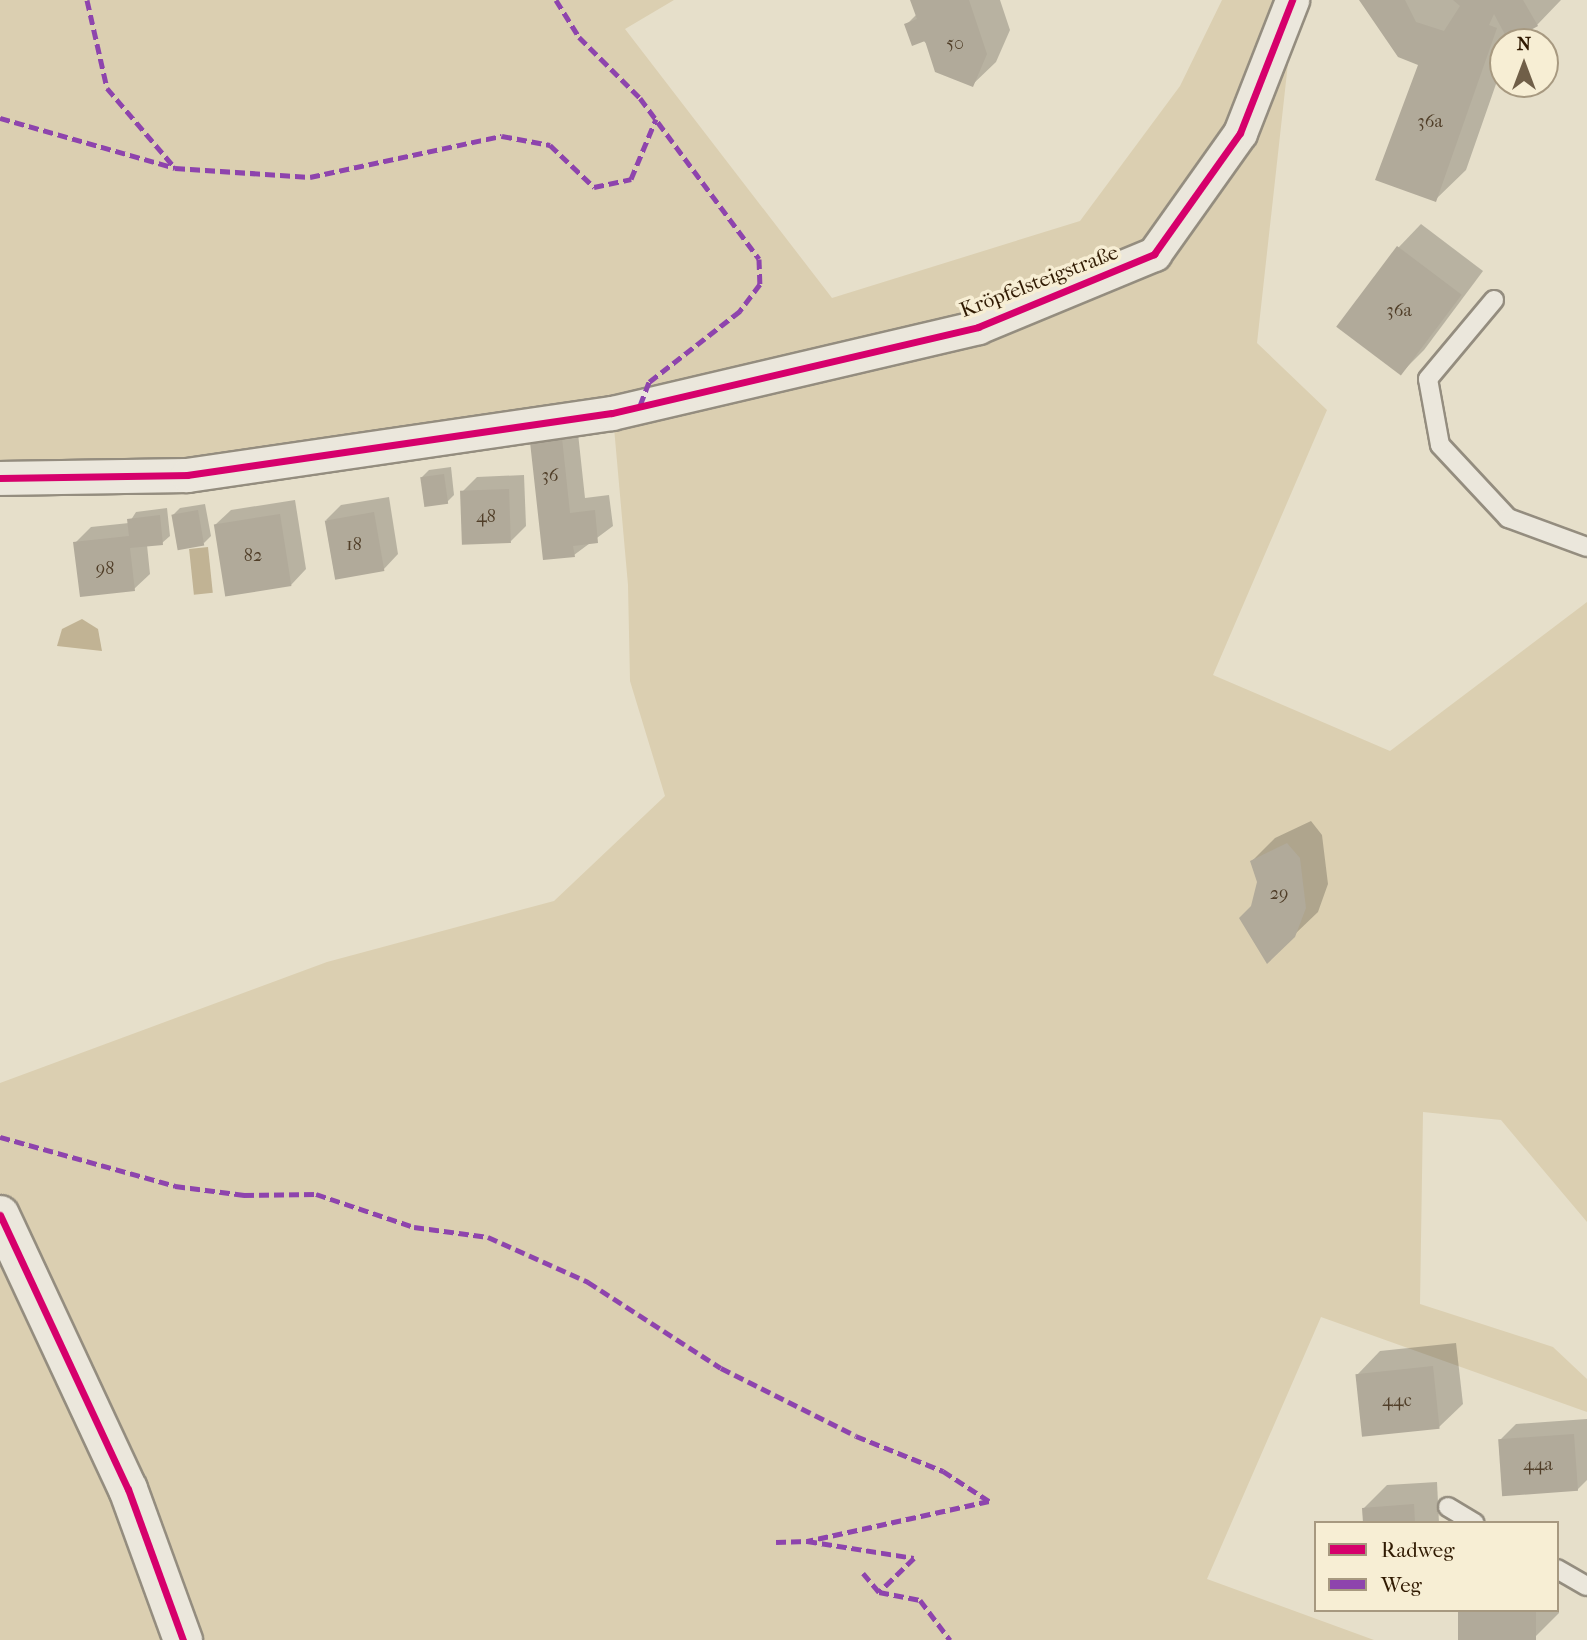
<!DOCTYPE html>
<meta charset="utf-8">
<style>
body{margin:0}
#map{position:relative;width:1587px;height:1640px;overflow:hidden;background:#e6dfca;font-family:"IM FELL French Canon",serif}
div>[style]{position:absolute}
.green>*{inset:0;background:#dbcfb1}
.water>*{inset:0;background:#c1b394;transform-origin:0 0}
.shadow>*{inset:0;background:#0003}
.building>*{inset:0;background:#b1aa9a;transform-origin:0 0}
.roads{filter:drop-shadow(2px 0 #948d7f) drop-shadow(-2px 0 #948d7f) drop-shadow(0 2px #948d7f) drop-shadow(0 -2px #948d7f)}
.service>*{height:18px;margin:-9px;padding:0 9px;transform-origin:9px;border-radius:9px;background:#ebe7dc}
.minor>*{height:33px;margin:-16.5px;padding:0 16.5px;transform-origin:16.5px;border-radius:16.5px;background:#ebe7dc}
.tertiary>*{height:38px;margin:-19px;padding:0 19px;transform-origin:19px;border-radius:19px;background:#ebe7dc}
.quiet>*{height:5px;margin-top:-2.5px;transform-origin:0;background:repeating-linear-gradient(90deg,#8e44ad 0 10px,transparent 0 15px)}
.cycleway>*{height:7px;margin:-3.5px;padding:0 3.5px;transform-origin:3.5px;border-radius:3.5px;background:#d6006c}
span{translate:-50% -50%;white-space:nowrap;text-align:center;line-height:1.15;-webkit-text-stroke:7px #f7eed4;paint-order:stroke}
.number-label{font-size:18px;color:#503e28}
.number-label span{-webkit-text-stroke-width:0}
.street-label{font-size:21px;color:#301a02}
.legend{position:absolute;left:1314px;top:1521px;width:245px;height:91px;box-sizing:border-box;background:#f7eed4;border:2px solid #a79980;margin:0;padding:9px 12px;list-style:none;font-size:21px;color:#301a02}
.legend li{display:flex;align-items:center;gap:14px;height:35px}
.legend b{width:35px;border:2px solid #a79980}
.north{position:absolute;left:1489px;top:28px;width:70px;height:70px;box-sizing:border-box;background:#f7eed4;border:2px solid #a79980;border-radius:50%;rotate:0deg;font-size:19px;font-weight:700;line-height:28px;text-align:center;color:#301a02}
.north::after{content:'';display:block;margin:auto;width:24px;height:32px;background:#705f48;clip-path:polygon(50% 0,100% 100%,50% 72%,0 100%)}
</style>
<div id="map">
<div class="green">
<i style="clip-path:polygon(0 0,674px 0,625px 29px,832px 298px,1080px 221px,1180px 86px,1222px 0,1295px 0,1257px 343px,1327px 410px,1213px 675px,1390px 751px,1587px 602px,1587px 1222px,1501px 1120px,1423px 1112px,1420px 1304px,1553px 1347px,1587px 1379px,1587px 1412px,1321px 1317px,1207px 1579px,1374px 1640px,0 1640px,0 1083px,327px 962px,554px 901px,665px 796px,630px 681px,628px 585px,612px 405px,181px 458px,0 463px)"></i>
</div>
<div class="water">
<i style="left:208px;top:547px;width:46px;height:19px;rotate:84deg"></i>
<i style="clip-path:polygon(82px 619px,98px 629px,102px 651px,57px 646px,62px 629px)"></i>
</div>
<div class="shadow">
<i style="clip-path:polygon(912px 0,1000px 0,1010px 30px,996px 62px,972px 85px,906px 25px,917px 14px)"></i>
<i style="clip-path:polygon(1363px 0,1561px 0,1537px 25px,1511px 42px,1503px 42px,1503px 64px,1466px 170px,1435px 200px,1420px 64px)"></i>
<i style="clip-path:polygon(1421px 224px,1483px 271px,1424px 350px,1401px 373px,1398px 248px)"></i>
<i style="clip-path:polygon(577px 424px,585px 498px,609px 495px,613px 526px,574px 555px,531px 442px,547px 427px)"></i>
<i style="clip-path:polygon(451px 467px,454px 495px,447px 502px,422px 477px,429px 470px)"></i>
<i style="clip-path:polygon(524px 475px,526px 526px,511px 541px,462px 492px,477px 477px)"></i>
<i style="clip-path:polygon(389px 497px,398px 554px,383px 570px,326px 520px,341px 505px)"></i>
<i style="clip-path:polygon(295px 500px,306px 569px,291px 585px,215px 525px,231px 510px)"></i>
<i style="clip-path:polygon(205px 504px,211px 536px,204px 543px,173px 515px,180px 508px)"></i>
<i style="clip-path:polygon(167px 508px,170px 536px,162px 543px,147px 545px,150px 574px,134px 589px,75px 543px,91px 527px,129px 523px,136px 512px)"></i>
<i style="clip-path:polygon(1311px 821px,1322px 835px,1328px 884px,1318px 912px,1267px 961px,1253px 906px,1259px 882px,1252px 861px,1275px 838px)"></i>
<i style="clip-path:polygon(1456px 1343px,1463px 1404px,1439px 1427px,1357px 1375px,1380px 1351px)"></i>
<i style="clip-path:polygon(1587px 1419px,1587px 1480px,1577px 1490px,1500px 1440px,1516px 1424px)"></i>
<i style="clip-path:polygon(1437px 1482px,1439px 1523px,1364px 1523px,1364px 1508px,1387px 1485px)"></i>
<i style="clip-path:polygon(1557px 1561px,1559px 1613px,1536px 1636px,1460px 1610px,1557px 1610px)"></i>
</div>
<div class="building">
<i style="clip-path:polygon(910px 0,969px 0,987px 54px,973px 87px,935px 72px,925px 41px,912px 46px,904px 24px,917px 19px)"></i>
<i style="clip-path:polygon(1359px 0,1405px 0,1416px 22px,1444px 31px,1460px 6px,1453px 0,1523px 0,1538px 26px,1509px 42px,1494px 14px,1489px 25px,1497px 28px,1436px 202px,1375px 180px,1418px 65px,1398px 57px)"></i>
<i style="left:1397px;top:246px;width:81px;height:101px;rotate:37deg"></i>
<i style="clip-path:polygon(562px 438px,570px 513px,595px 510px,598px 543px,573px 546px,575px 557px,543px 560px,530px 442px)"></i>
<i style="left:444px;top:474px;width:30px;height:24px;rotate:82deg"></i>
<i style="left:509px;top:489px;width:54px;height:49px;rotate:88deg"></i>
<i style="left:198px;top:510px;width:36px;height:27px;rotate:80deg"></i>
<i style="left:374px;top:512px;width:60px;height:50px;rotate:80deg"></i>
<i style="left:280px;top:514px;width:73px;height:67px;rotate:81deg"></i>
<i style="clip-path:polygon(160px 515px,163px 545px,130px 548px,135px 591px,80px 597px,73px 542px,129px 536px,127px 519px)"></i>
<i style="clip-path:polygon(1287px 843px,1300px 858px,1306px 908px,1295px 937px,1267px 964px,1239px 918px,1251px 906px,1257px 882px,1250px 861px)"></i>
<i style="left:1433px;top:1366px;width:63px;height:78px;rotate:84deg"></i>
<i style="left:1574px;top:1434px;width:57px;height:76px;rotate:86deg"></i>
<i style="clip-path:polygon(1414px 1504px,1415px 1523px,1363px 1523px,1362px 1508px)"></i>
<i style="left:1458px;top:1610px;width:78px;height:30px"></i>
</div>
<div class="roads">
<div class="service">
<i style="left:1494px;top:300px;width:103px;rotate:129.9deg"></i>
<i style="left:1428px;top:379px;width:67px;rotate:79.7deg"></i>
<i style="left:1440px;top:445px;width:100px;rotate:47deg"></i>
<i style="left:1508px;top:518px;width:84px;rotate:20.2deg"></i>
<i style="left:1448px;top:1507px;width:31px;rotate:31deg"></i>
<i style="left:1557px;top:1569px;width:34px;rotate:30deg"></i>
</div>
<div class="minor">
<i style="left:0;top:478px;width:187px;rotate:-0.9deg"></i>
<i style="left:187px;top:475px;width:429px;rotate:-8.3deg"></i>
<i style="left:612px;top:413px;width:376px;rotate:-13.2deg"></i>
<i style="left:978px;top:327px;width:191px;rotate:-22.5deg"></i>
<i style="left:1154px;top:254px;width:148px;rotate:-54.6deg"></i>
<i style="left:1240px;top:133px;width:143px;rotate:-68.6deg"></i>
</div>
<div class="tertiary">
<i style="left:0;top:1215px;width:302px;rotate:65deg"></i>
<i style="left:128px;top:1489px;width:161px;rotate:70deg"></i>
</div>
</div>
<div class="quiet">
<i style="left:87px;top:0;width:90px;rotate:77.2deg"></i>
<i style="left:107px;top:88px;width:105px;rotate:49.6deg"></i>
<i style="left:556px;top:0;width:44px;rotate:58.1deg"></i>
<i style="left:579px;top:37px;width:86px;rotate:45deg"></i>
<i style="left:640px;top:98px;width:200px;rotate:53.5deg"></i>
<i style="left:759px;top:259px;width:25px;rotate:88deg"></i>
<i style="left:760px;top:284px;width:34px;rotate:127deg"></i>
<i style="left:740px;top:311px;width:115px;rotate:142deg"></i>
<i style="left:649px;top:382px;width:26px;rotate:111deg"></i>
<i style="left:0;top:118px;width:182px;rotate:15.9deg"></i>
<i style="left:175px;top:168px;width:135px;rotate:3.8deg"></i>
<i style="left:310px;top:177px;width:196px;rotate:-12.1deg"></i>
<i style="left:502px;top:136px;width:49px;rotate:10.6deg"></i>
<i style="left:550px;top:145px;width:61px;rotate:43.7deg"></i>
<i style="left:594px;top:187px;width:38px;rotate:-12deg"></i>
<i style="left:631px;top:179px;width:65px;rotate:-67.4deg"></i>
<i style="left:0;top:1137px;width:182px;rotate:15.6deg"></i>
<i style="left:175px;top:1186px;width:70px;rotate:7.4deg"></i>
<i style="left:244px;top:1195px;width:72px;rotate:-0.8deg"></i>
<i style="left:316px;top:1194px;width:103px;rotate:18.6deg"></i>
<i style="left:414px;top:1227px;width:75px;rotate:7.7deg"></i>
<i style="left:488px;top:1237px;width:110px;rotate:24.2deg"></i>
<i style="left:588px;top:1282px;width:158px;rotate:32.9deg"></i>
<i style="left:721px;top:1368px;width:151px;rotate:26.7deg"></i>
<i style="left:856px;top:1436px;width:94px;rotate:21.9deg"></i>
<i style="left:943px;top:1471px;width:55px;rotate:33.1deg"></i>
<i style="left:989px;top:1501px;width:186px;rotate:167.6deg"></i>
<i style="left:807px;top:1541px;width:108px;rotate:9deg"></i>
<i style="left:914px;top:1558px;width:49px;rotate:135.8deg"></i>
<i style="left:776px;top:1542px;width:31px;rotate:-2deg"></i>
<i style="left:863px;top:1573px;width:25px;rotate:50deg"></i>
<i style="left:879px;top:1592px;width:42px;rotate:11deg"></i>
<i style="left:920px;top:1600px;width:50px;rotate:53.1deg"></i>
</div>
<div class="cycleway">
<i style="left:0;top:478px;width:187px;rotate:-0.9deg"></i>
<i style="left:187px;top:475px;width:429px;rotate:-8.3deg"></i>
<i style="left:612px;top:413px;width:376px;rotate:-13.2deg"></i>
<i style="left:978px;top:327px;width:191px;rotate:-22.5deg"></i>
<i style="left:1154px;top:254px;width:148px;rotate:-54.6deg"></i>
<i style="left:1240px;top:133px;width:143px;rotate:-68.6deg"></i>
<i style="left:0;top:1215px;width:302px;rotate:65deg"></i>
<i style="left:128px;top:1489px;width:161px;rotate:70deg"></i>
</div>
<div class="number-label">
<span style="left:955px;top:44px">50</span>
<span style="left:1430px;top:122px">36a</span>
<span style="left:1399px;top:311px">36a</span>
<span style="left:550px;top:476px">36</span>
<span style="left:486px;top:517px">48</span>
<span style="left:354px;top:545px">18</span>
<span style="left:253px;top:556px">82</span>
<span style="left:105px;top:569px">98</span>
<span style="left:1279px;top:894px">29</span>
<span style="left:1397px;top:1401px">44c</span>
<span style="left:1538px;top:1465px">44a</span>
</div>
<div class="street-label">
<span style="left:1039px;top:281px;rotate:-21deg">Kröpfelsteigstraße</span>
</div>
<ul class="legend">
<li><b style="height:9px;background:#d6006c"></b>Radweg</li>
<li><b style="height:9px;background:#8e44ad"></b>Weg</li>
</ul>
<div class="north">N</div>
</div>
